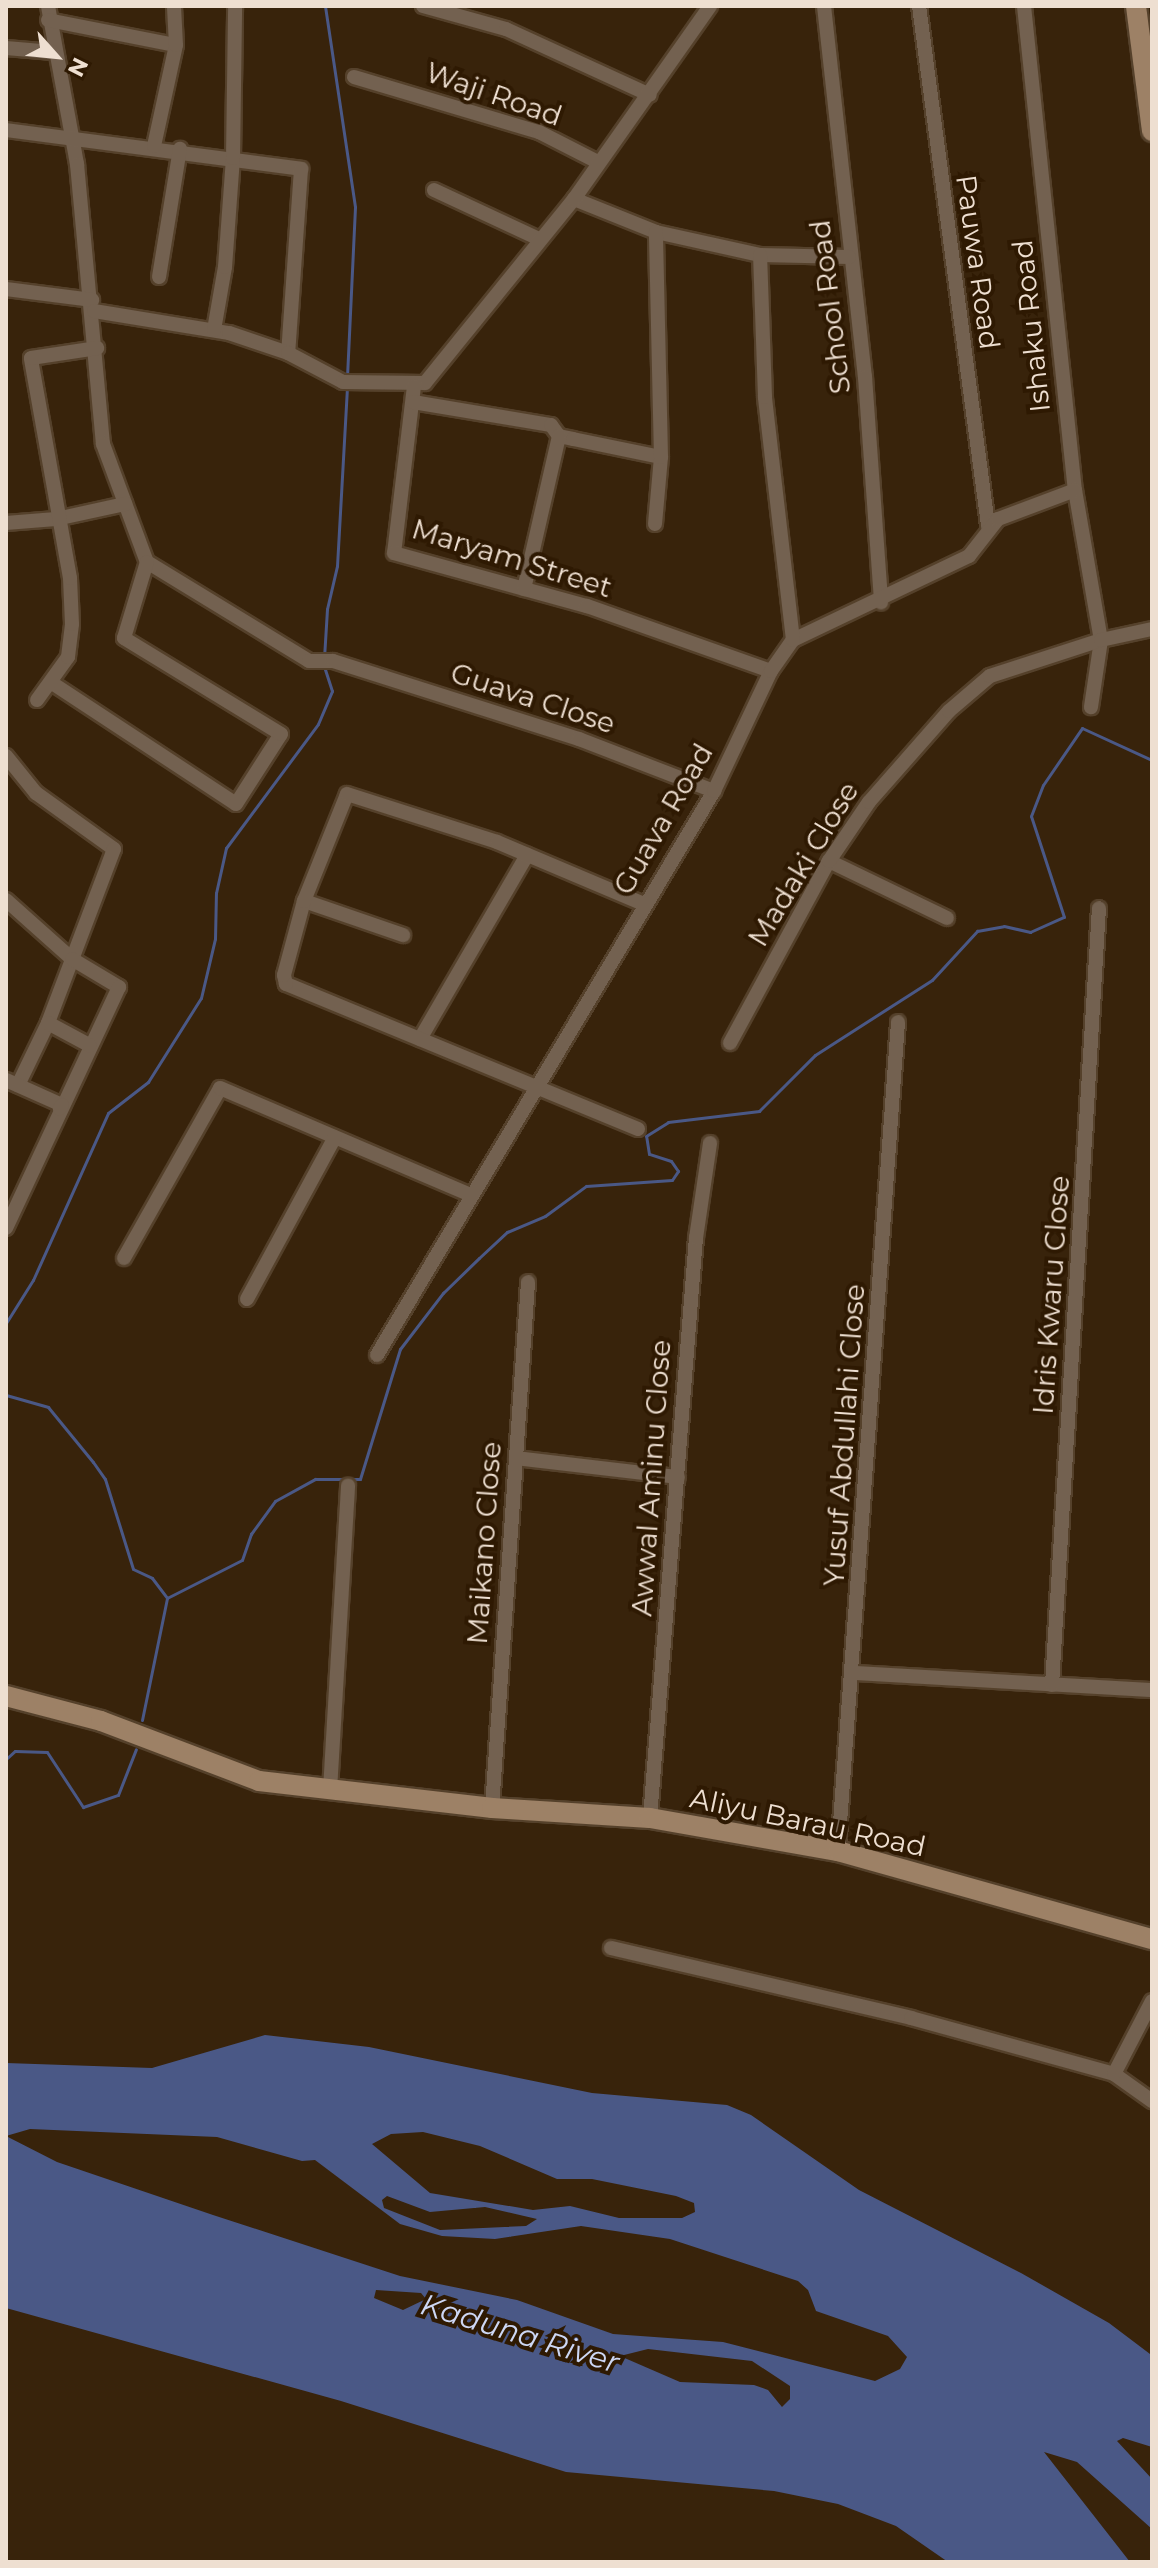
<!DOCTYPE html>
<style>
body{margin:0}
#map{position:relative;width:1158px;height:2568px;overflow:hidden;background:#38230b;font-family:Montserrat,sans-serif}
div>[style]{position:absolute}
.water>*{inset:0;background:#4a5886}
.stream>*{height:3px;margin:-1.5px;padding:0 1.5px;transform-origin:1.5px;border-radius:1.5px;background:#4a5886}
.roads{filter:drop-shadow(2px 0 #55412b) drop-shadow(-2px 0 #55412b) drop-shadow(0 2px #55412b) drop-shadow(0 -2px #55412b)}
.street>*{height:14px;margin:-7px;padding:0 7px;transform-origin:7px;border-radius:7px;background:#736150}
.secondary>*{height:20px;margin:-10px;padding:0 10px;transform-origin:10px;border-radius:10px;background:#9d8166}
span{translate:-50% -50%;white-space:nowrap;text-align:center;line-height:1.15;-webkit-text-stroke:8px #2e1902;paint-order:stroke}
.street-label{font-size:28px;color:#eedfd1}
.water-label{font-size:30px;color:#cdd7f4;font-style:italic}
.frame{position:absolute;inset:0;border:8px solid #eedfd1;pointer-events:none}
.north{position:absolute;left:16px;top:16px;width:80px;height:80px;-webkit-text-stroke:6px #2e1902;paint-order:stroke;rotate:117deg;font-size:22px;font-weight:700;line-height:32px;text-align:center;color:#eedfd1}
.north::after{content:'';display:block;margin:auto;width:28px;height:36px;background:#eedfd1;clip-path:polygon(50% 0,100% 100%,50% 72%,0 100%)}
</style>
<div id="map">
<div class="water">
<i style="clip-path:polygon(evenodd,265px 2035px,369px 2047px,592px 2093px,727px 2105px,751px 2115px,859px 2190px,1021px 2273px,1109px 2323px,1150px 2354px,1152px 2447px,1123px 2438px,1117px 2441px,1152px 2479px,1152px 2529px,1077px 2462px,1044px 2452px,1130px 2562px,948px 2562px,896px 2526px,838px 2504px,774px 2491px,566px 2472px,341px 2401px,6px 2308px,6px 2063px,152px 2068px,265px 2035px,30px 2129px,217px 2137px,302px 2161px,315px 2160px,400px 2224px,442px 2236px,495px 2239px,581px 2226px,670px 2239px,798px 2281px,808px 2290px,816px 2311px,888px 2336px,907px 2357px,900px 2369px,875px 2381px,723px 2342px,613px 2334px,517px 2300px,400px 2276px,213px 2215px,57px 2162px,6px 2136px,30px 2129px,265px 2035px,423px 2132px,480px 2146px,557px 2179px,592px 2179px,676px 2196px,694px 2203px,695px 2212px,682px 2218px,619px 2218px,570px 2206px,533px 2210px,430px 2193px,372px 2144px,391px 2134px,423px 2132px,265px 2035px,387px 2196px,430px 2212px,485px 2207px,537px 2219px,526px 2226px,440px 2230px,384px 2208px,382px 2200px,387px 2196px,265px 2035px,376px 2290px,421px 2293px,426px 2299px,403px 2310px,374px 2298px,376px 2290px,265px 2035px,648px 2349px,752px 2361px,790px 2386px,790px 2399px,782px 2407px,768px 2390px,754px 2385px,680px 2382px,620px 2356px,648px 2349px)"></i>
</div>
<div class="stream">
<i style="left:325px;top:6px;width:203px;rotate:81.5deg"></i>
<i style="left:355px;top:207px;width:169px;rotate:92.7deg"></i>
<i style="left:324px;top:658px;width:49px;rotate:-86.5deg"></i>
<i style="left:327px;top:609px;width:44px;rotate:-76.9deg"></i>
<i style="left:337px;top:566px;width:179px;rotate:-86.8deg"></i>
<i style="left:6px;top:1323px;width:51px;rotate:-57.9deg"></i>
<i style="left:33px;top:1280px;width:183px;rotate:-65.8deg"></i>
<i style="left:108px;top:1113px;width:51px;rotate:-37.8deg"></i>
<i style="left:148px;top:1082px;width:99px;rotate:-57.8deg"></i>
<i style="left:201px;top:998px;width:61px;rotate:-76.7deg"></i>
<i style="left:215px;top:939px;width:46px;rotate:-88.8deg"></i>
<i style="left:216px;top:893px;width:46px;rotate:-77.5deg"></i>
<i style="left:226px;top:848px;width:154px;rotate:-53.4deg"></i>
<i style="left:318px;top:724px;width:36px;rotate:-67deg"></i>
<i style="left:332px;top:691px;width:26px;rotate:-108deg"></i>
<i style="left:6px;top:1395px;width:44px;rotate:15.9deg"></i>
<i style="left:48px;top:1407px;width:71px;rotate:50.7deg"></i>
<i style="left:93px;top:1462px;width:21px;rotate:55deg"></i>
<i style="left:105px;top:1479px;width:94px;rotate:72.7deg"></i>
<i style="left:133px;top:1569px;width:21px;rotate:25deg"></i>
<i style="left:152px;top:1578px;width:25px;rotate:53deg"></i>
<i style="left:142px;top:1720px;width:125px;rotate:-78.4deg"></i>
<i style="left:167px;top:1598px;width:84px;rotate:-26.9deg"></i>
<i style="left:242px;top:1560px;width:28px;rotate:-71deg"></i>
<i style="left:251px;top:1534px;width:41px;rotate:-54deg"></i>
<i style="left:275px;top:1501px;width:46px;rotate:-28.8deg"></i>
<i style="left:315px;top:1479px;width:45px"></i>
<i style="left:360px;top:1479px;width:136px;rotate:-72.9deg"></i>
<i style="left:400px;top:1349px;width:71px;rotate:-52.5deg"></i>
<i style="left:443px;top:1293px;width:50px;rotate:-44.2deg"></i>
<i style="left:479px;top:1258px;width:38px;rotate:-43deg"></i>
<i style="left:507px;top:1232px;width:41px;rotate:-22.8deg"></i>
<i style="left:545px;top:1216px;width:51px;rotate:-36.2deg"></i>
<i style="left:586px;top:1186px;width:86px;rotate:-4deg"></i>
<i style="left:672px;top:1180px;width:11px;rotate:-56deg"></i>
<i style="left:678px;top:1171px;width:12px;rotate:-125deg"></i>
<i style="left:671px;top:1161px;width:23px;rotate:-162deg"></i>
<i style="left:649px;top:1154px;width:18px;rotate:-99deg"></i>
<i style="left:646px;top:1136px;width:26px;rotate:-32deg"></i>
<i style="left:668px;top:1122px;width:92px;rotate:-6.9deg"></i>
<i style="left:759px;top:1111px;width:79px;rotate:-45deg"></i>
<i style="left:815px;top:1055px;width:139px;rotate:-32.7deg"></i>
<i style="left:932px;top:980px;width:67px;rotate:-47.4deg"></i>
<i style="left:977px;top:931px;width:27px;rotate:-10deg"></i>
<i style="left:1004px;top:926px;width:27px;rotate:13deg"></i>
<i style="left:1030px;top:932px;width:37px;rotate:-24deg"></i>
<i style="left:1064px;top:917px;width:106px;rotate:-108.1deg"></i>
<i style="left:1031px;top:816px;width:33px;rotate:-69deg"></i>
<i style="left:1043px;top:785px;width:69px;rotate:-55.6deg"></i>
<i style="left:1082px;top:728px;width:77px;rotate:24.6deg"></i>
<i style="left:6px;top:1759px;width:12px;rotate:-42deg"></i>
<i style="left:15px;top:1751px;width:32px;rotate:2deg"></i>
<i style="left:47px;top:1752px;width:66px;rotate:56.8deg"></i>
<i style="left:83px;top:1807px;width:37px;rotate:-19deg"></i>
<i style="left:118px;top:1795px;width:49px;rotate:-68.6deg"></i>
</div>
<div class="roads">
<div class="street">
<i style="left:48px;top:6px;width:161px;rotate:79.6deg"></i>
<i style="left:77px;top:164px;width:281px;rotate:84.7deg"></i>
<i style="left:103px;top:444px;width:126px;rotate:69.6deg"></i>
<i style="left:147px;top:562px;width:190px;rotate:31.4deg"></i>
<i style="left:309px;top:661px;width:24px"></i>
<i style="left:333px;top:661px;width:258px;rotate:17.6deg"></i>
<i style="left:579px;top:739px;width:145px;rotate:21.1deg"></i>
<i style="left:423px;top:6px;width:86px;rotate:15.5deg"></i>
<i style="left:506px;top:29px;width:158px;rotate:24.6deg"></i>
<i style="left:824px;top:6px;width:373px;rotate:83.7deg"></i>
<i style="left:865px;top:377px;width:226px;rotate:85.9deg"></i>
<i style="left:919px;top:6px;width:524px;rotate:82.43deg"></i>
<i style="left:1024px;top:6px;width:487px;rotate:84deg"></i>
<i style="left:1075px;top:490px;width:152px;rotate:80.2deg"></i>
<i style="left:1101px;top:640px;width:68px;rotate:98.5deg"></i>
<i style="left:48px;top:20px;width:130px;rotate:11.1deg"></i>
<i style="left:6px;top:48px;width:47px;rotate:4.9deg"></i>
<i style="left:354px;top:77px;width:193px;rotate:16.6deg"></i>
<i style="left:539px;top:132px;width:66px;rotate:27deg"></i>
<i style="left:6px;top:130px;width:298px;rotate:7.5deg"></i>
<i style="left:301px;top:169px;width:184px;rotate:94deg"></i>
<i style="left:154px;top:146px;width:103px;rotate:-77.7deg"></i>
<i style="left:176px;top:45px;width:39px;rotate:-93deg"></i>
<i style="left:434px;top:190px;width:116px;rotate:25deg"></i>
<i style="left:574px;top:199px;width:88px;rotate:21.9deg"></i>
<i style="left:656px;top:232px;width:107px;rotate:12.5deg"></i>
<i style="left:760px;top:255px;width:89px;rotate:1.3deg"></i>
<i style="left:159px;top:277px;width:130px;rotate:-80.7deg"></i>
<i style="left:6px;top:289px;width:87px;rotate:7.3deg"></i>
<i style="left:94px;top:311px;width:137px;rotate:9.3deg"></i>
<i style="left:229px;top:333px;width:62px;rotate:18.7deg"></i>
<i style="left:288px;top:353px;width:62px;rotate:27.8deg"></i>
<i style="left:343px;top:382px;width:82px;rotate:0.7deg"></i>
<i style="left:425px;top:383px;width:237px;rotate:-51deg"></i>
<i style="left:574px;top:199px;width:236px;rotate:-54.8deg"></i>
<i style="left:214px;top:330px;width:64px;rotate:-80.1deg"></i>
<i style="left:225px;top:267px;width:109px;rotate:-85.8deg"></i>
<i style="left:233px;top:158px;width:152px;rotate:-89.2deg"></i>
<i style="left:414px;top:386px;width:168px;rotate:96.8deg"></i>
<i style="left:394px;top:553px;width:200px;rotate:15.4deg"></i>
<i style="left:587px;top:606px;width:195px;rotate:19.5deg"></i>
<i style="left:413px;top:402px;width:140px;rotate:9.5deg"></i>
<i style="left:551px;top:425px;width:14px;rotate:54deg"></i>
<i style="left:559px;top:436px;width:14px;rotate:12deg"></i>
<i style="left:573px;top:439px;width:90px;rotate:11.6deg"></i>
<i style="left:6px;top:523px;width:50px;rotate:-4.6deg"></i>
<i style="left:56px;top:519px;width:71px;rotate:-12.3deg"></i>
<i style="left:655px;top:524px;width:67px;rotate:-84.9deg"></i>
<i style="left:661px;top:457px;width:225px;rotate:-91.3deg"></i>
<i style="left:524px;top:589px;width:157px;rotate:-77.1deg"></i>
<i style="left:793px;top:640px;width:195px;rotate:-25.5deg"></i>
<i style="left:969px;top:556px;width:47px;rotate:-51.9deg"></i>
<i style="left:998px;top:519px;width:82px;rotate:-20.6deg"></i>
<i style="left:52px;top:683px;width:220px;rotate:33.3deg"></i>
<i style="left:236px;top:804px;width:83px;rotate:-57.3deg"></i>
<i style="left:281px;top:734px;width:184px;rotate:-148.6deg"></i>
<i style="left:124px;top:638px;width:79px;rotate:-73.2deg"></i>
<i style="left:37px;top:700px;width:53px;rotate:-54.2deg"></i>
<i style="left:68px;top:657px;width:33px;rotate:-83deg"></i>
<i style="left:72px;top:624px;width:46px;rotate:-92.5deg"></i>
<i style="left:70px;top:578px;width:223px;rotate:-100.1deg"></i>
<i style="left:31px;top:358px;width:67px;rotate:-8.6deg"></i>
<i style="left:6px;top:756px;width:48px;rotate:51deg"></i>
<i style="left:36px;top:793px;width:96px;rotate:35.7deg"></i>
<i style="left:114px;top:849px;width:186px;rotate:110.8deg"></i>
<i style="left:48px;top:1023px;width:69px;rotate:115.8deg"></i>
<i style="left:829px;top:861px;width:131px;rotate:25.8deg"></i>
<i style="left:6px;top:900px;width:89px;rotate:41.8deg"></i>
<i style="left:72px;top:959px;width:55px;rotate:30.8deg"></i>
<i style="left:119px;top:987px;width:266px;rotate:115.1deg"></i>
<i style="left:304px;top:901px;width:105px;rotate:19deg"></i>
<i style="left:48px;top:1023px;width:47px;rotate:28.2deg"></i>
<i style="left:420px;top:1039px;width:213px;rotate:-59.8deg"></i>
<i style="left:730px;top:1043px;width:207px;rotate:-61.5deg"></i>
<i style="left:829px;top:861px;width:71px;rotate:-55.9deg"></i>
<i style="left:869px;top:802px;width:121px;rotate:-48.7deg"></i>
<i style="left:949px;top:711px;width:54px;rotate:-40.5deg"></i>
<i style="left:990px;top:676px;width:117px;rotate:-18deg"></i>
<i style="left:1101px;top:640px;width:52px;rotate:-12.2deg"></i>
<i style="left:6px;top:1080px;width:61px;rotate:24.1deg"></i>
<i style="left:62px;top:1105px;width:4px;rotate:124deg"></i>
<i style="left:638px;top:1129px;width:381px;rotate:-157.6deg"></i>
<i style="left:286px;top:984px;width:9px;rotate:-103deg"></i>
<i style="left:284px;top:975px;width:77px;rotate:-74.9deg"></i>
<i style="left:304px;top:901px;width:115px;rotate:-68.1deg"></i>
<i style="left:347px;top:794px;width:157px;rotate:17.7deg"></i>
<i style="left:497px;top:842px;width:160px;rotate:22.9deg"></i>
<i style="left:124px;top:1258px;width:195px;rotate:-60.5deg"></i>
<i style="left:220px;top:1088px;width:271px;rotate:23.1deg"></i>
<i style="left:247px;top:1299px;width:184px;rotate:-61.5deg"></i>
<i style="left:377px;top:1355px;width:657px;rotate:-59.14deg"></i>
<i style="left:714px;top:791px;width:133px;rotate:-64.6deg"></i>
<i style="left:771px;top:671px;width:38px;rotate:-55deg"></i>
<i style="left:793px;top:640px;width:245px;rotate:-96.6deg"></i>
<i style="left:765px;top:397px;width:142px;rotate:-92deg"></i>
<i style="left:516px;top:1458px;width:163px;rotate:6.7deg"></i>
<i style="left:854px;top:1673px;width:298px;rotate:3.3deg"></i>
<i style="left:1052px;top:1685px;width:778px;rotate:-86.54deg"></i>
<i style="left:330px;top:1790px;width:305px;rotate:-86.6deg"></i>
<i style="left:492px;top:1808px;width:527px;rotate:-86.08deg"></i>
<i style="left:650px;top:1818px;width:582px;rotate:-85.47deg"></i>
<i style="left:696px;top:1238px;width:96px;rotate:-81.6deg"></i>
<i style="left:838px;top:1851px;width:831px;rotate:-85.86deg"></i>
<i style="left:611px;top:1948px;width:308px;rotate:13.1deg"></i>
<i style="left:911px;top:2018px;width:211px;rotate:15.4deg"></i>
<i style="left:1114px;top:2074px;width:47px;rotate:35.4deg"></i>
<i style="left:1114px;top:2074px;width:82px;rotate:-62.5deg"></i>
</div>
<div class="secondary">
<i style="left:1136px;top:6px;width:126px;rotate:82.7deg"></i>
<i style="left:6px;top:1696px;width:98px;rotate:14.7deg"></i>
<i style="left:101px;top:1721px;width:169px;rotate:20.8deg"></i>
<i style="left:259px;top:1781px;width:235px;rotate:6.6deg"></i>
<i style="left:492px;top:1808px;width:158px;rotate:3.6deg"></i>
<i style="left:650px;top:1818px;width:191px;rotate:10deg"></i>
<i style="left:838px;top:1851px;width:326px;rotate:15.7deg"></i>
</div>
</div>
<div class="street-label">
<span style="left:494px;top:94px;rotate:19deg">Waji Road</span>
<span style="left:978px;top:262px;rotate:82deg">Pauwa Road</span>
<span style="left:830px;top:307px;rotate:-97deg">School Road</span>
<span style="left:1031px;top:326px;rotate:-96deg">Ishaku Road</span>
<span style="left:512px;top:558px;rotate:17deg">Maryam Street</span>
<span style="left:533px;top:698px;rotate:18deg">Guava Close</span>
<span style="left:663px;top:819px;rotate:-60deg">Guava Road</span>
<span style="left:803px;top:864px;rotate:-59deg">Madaki Close</span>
<span style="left:1051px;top:1295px;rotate:-86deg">Idris Kwaru Close</span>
<span style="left:844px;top:1435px;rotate:-86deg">Yusuf Abdullahi Close</span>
<span style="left:651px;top:1478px;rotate:-86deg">Awwal Aminu Close</span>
<span style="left:484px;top:1543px;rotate:-86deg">Maikano Close</span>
<span style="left:808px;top:1822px;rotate:12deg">Aliyu Barau Road</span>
</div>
<div class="water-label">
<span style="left:520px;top:2334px;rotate:17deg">Kaduna River</span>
</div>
<div class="frame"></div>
<div class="north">N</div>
</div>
